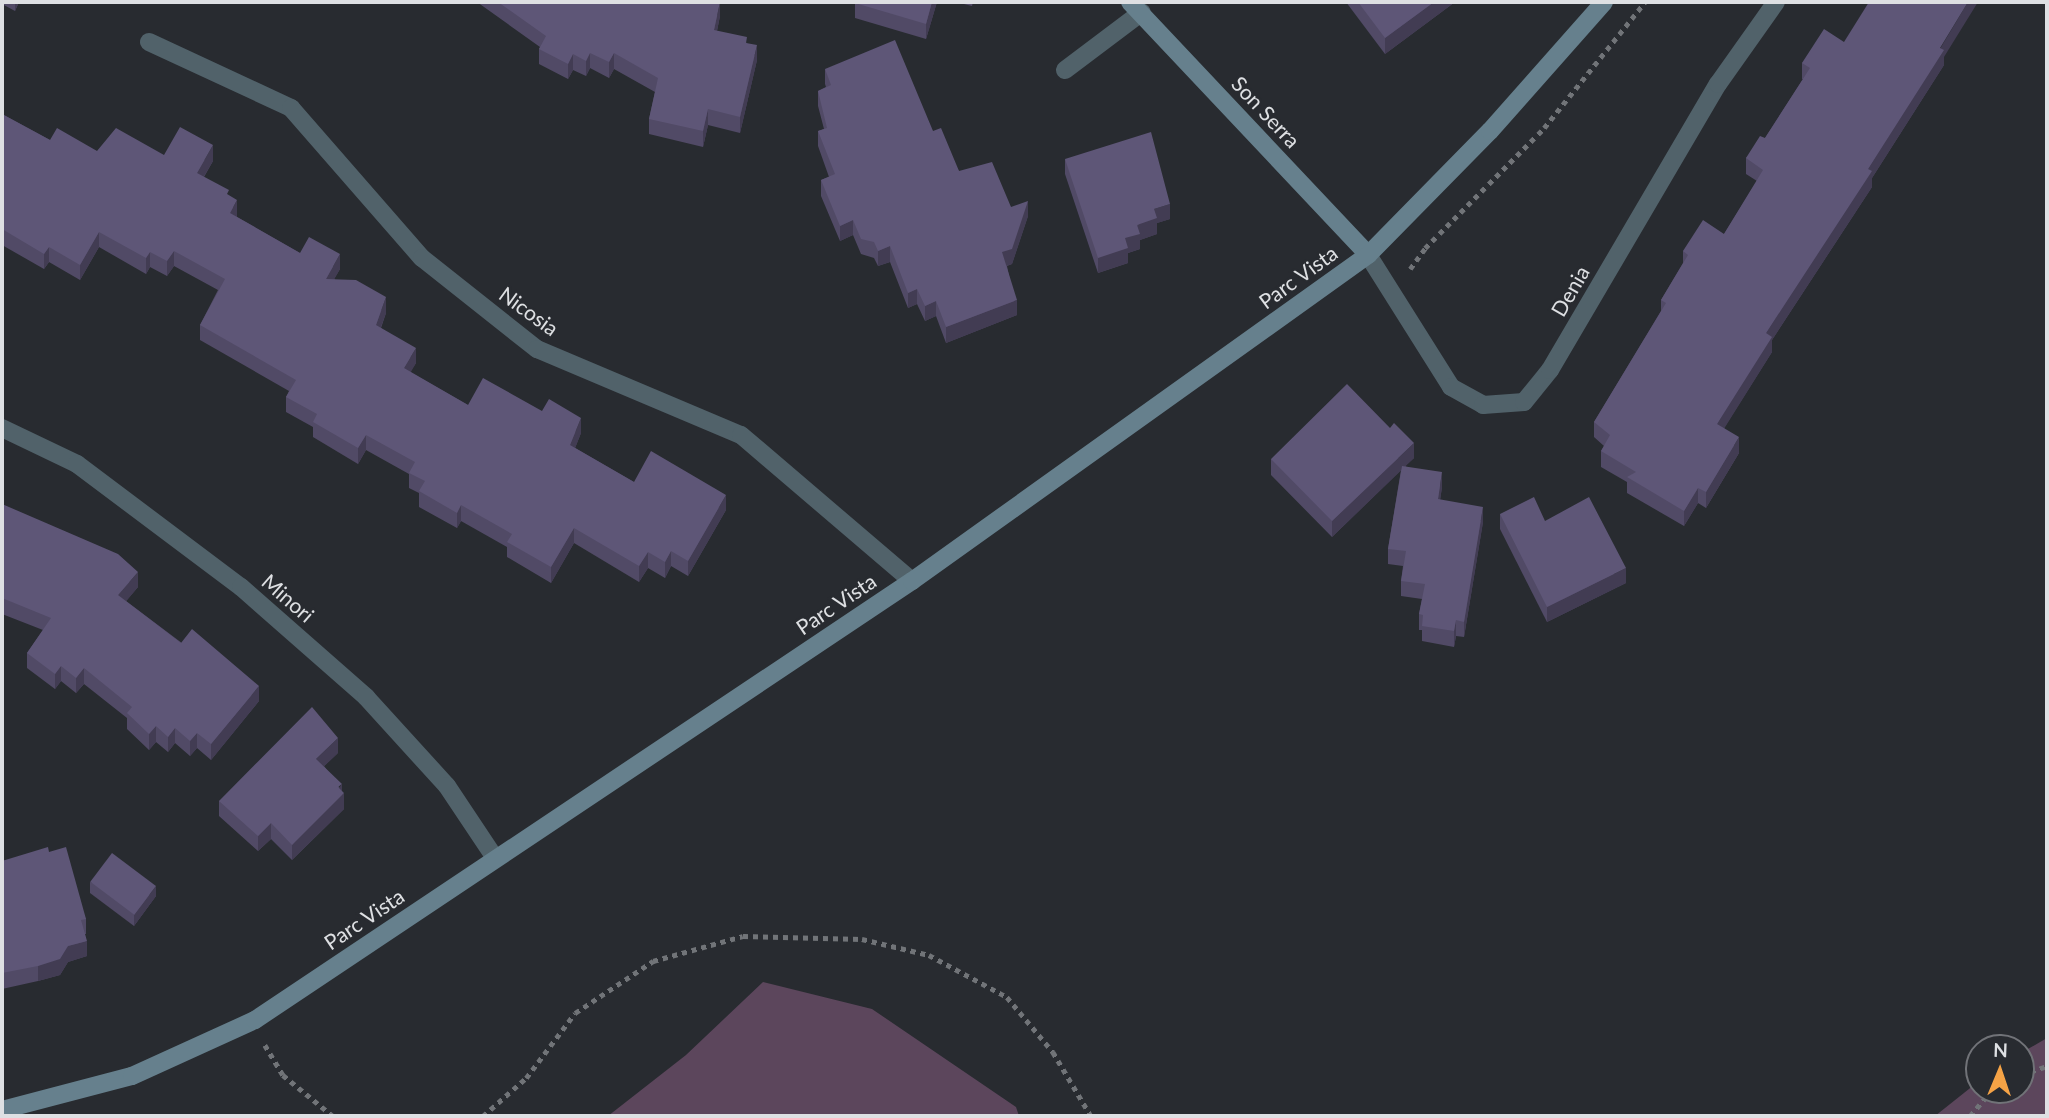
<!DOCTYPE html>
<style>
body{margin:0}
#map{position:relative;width:2049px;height:1118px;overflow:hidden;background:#282b30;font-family:Lato,sans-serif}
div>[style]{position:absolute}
.green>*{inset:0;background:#5c465c}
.path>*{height:4.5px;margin-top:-2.25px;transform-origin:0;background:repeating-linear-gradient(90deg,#717478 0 5px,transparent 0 10px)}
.street>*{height:18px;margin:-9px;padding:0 9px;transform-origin:9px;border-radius:9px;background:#51626a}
.secondary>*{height:18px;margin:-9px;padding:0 9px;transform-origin:9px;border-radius:9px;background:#66808d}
.wall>*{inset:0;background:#514a66}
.shaded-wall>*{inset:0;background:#423c53}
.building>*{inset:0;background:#5e5677;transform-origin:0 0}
span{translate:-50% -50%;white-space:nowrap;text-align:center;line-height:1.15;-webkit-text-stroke:5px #282b30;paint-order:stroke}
.street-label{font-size:21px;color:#dee0e3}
.frame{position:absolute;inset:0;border:4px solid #dee0e3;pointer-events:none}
.north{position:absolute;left:1965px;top:1034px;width:70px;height:70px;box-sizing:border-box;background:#282b30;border:2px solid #717378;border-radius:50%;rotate:2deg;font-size:19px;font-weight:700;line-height:28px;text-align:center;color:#dee0e3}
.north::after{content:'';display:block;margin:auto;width:24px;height:32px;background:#f5a346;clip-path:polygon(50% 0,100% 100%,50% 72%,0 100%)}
</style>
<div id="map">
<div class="green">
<i style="clip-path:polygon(763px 982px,872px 1009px,1016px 1107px,1019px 1116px,608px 1116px,686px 1055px)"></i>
<i style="clip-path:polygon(2047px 1038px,2047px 1116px,1935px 1116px,1979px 1081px,1979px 1090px,2021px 1090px,2021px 1053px)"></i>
</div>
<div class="path">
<i style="left:1410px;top:269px;width:26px;rotate:-54deg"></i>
<i style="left:1425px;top:248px;width:169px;rotate:-45.2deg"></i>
<i style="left:1544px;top:128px;width:161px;rotate:-51.3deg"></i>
<i style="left:265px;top:1045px;width:35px;rotate:59deg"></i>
<i style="left:283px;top:1075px;width:65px;rotate:39.4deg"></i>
<i style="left:2021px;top:1075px;width:28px;rotate:-19deg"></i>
<i style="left:483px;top:1116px;width:57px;rotate:-41.5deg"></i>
<i style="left:526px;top:1078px;width:81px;rotate:-53deg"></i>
<i style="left:575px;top:1013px;width:94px;rotate:-33.7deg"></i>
<i style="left:653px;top:961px;width:93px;rotate:-15.5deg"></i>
<i style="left:743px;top:936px;width:119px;rotate:1.4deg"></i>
<i style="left:862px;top:939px;width:69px;rotate:13.4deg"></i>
<i style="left:929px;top:955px;width:89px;rotate:28.3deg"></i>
<i style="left:1007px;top:997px;width:72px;rotate:50.1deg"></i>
<i style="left:1053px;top:1052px;width:74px;rotate:59.3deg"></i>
<i style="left:1970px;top:1116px;width:34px;rotate:-50deg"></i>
</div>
<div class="street">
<i style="left:149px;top:42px;width:157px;rotate:24.9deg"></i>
<i style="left:291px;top:108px;width:199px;rotate:48.9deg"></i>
<i style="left:422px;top:258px;width:147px;rotate:38.4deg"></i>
<i style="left:537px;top:349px;width:221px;rotate:22.9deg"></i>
<i style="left:741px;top:435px;width:225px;rotate:40.5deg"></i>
<i style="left:1065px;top:70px;width:96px;rotate:-37deg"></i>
<i style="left:1368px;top:255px;width:156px;rotate:57.8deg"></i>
<i style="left:1451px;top:387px;width:37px;rotate:29deg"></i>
<i style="left:1483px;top:405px;width:41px;rotate:-4.2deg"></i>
<i style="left:1524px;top:402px;width:41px;rotate:-50.9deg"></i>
<i style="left:1550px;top:370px;width:332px;rotate:-59.6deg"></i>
<i style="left:1718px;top:84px;width:100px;rotate:-54.7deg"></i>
<i style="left:2px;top:428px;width:83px;rotate:25.6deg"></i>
<i style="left:77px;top:464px;width:205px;rotate:36.9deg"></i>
<i style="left:241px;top:587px;width:167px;rotate:41.3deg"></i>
<i style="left:366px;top:697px;width:120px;rotate:47.7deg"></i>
<i style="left:447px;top:786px;width:87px;rotate:56.3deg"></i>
</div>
<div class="secondary">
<i style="left:1130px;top:2px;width:347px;rotate:46.7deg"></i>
<i style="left:2px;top:1110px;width:134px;rotate:-14.7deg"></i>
<i style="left:132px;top:1076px;width:135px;rotate:-24.5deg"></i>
<i style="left:255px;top:1020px;width:790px;rotate:-33.75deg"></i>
<i style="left:912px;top:581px;width:561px;rotate:-35.56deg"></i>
<i style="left:1368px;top:255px;width:174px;rotate:-45.5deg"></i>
<i style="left:1490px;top:131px;width:172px;rotate:-48.5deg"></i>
</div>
<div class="wall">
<i style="clip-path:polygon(2px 2px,19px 2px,15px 11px,2px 4px)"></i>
<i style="clip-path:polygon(477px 2px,677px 2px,720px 16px,717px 31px,747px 43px,757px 60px,740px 133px,708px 125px,703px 147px,649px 134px,649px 119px,655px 92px,614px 69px,609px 78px,590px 68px,586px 76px,573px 70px,568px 79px,539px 64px,539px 49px,540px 47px)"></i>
<i style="clip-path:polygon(855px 2px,937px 2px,926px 39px,855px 18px)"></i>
<i style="clip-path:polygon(956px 2px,973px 2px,972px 6px)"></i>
<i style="clip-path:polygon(1346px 2px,1455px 2px,1385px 54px)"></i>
<i style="clip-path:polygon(1844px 42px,1944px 57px,1944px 65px,1872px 178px,1872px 187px,1772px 340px,1772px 352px,1724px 428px,1739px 453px,1706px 508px,1698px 503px,1684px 526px,1627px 493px,1627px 482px,1601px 467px,1601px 451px,1604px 446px,1594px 437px,1594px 422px,1661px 311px,1661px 300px,1683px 263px,1683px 251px,1724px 234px,1757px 181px,1746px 174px,1746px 158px,1765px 138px,1803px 79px,1802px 79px,1802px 63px)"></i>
<i style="clip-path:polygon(825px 69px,933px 131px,959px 171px,1011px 207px,1028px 216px,1012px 264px,1007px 266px,1017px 315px,946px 343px,936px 316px,925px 321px,917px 304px,908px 308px,890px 262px,878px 266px,874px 258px,861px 254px,853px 235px,840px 241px,821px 196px,821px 180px,829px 177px,818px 146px,818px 131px,824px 129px,818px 106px,818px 91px,826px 87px,825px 84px)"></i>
<i style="clip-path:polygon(2px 114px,50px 140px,97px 151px,164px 155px,213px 161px,204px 177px,229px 196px,237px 216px,237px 217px,300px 253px,340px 269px,334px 279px,386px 313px,381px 328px,416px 363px,410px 372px,468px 405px,581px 433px,575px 448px,634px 482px,726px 510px,688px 576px,671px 566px,665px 578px,648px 568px,639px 582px,574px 543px,551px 583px,507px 557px,507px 547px,461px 521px,457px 528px,419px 507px,419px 493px,409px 488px,409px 474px,366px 450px,358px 464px,313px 437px,313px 427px,286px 412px,286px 397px,289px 391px,200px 340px,200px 325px,218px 290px,174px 266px,167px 276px,150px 267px,146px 274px,99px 247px,80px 280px,49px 262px,44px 269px,2px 245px)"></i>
<i style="clip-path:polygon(1065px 159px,1170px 219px,1157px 223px,1157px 234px,1140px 240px,1140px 249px,1128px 253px,1128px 263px,1098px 273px,1065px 174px)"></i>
<i style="clip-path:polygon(1414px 458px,1405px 466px,1442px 487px,1440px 500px,1483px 522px,1464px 637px,1456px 636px,1454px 647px,1422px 641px,1422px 630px,1419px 630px,1419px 614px,1422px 599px,1401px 596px,1401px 581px,1403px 566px,1388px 564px,1388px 549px,1401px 470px,1332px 537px,1271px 475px,1271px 459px)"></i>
<i style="clip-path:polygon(2px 504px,138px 587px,126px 601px,259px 701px,211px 760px,197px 748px,190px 756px,175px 743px,168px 752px,156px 742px,149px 750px,127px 729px,127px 718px,84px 684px,76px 693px,61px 681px,55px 689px,27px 668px,27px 653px,43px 630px,2px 614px)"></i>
<i style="clip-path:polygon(1500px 514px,1545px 521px,1626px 583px,1547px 622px,1500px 529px)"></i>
<i style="clip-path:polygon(338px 753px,324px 766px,342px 791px,344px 809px,292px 860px,271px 839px,258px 851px,219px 816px,219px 801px)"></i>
<i style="clip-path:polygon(49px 852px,86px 919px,86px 934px,85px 934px,87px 956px,68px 962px,60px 975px,38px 981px,2px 989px,2px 861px)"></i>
<i style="clip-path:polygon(90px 882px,156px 896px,134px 926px,90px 893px)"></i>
</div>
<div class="shaded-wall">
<i style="clip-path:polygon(15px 2px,19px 2px,15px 11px)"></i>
<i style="clip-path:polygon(720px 2px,720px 16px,714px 45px,714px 30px)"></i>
<i style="clip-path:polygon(932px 2px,937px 2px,926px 39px,926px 24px)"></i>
<i style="clip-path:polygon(1434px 2px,1455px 2px,1385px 54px,1385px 38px)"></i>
<i style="clip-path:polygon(1968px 2px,1978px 2px,1944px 57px,1944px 65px,1872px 178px,1872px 187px,1772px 340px,1772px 352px,1717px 440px,1717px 424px,1766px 333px,1868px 169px)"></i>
<i style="clip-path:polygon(757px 45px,757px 60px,740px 133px,740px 117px)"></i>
<i style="clip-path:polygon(590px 53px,590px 68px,586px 76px,586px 61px)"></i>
<i style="clip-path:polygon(614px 53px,614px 69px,609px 78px,609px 62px)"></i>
<i style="clip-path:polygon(573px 54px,573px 70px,568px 79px,568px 64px)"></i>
<i style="clip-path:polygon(708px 109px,708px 125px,703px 147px,703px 131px)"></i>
<i style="clip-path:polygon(213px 145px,213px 161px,197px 188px,197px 173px)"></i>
<i style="clip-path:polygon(237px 200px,237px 216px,230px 229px,230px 213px)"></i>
<i style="clip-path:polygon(1028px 201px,1028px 216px,1012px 264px,1002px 267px,1002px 252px)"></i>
<i style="clip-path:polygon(1170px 204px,1170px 219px,1157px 223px,1157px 234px,1140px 240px,1140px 249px,1128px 253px,1128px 263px,1098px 273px,1098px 258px,1125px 238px,1154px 209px)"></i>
<i style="clip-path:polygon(853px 220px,853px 235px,840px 241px,840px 226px)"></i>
<i style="clip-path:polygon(99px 232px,99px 247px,80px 280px,80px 265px)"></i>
<i style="clip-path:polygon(890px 246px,890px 262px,878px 266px,878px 251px)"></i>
<i style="clip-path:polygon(49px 247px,49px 262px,44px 269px,44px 254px)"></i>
<i style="clip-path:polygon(174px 251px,174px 266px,167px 276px,167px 261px)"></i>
<i style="clip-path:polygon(150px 252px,150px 267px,146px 274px,146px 258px)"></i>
<i style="clip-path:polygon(340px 254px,340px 269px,326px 294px,326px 279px)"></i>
<i style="clip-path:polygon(917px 289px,917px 304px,908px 308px,908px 293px)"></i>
<i style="clip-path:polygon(386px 297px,386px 313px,376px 340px,376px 325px)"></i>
<i style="clip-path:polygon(1017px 300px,1017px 315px,946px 343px,946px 327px)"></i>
<i style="clip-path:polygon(936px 301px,936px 316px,925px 321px,925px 306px)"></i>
<i style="clip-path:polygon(416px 348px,416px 363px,404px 384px,404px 368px)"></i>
<i style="clip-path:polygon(581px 418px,581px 433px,570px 461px,570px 445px)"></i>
<i style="clip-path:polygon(366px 435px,366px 450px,358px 464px,358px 448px)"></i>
<i style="clip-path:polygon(1739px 437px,1739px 453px,1706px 508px,1706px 492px)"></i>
<i style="clip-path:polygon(1414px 443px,1414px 458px,1332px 537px,1332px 521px)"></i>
<i style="clip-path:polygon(1442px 472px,1442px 487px,1438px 515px,1438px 499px)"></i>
<i style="clip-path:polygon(1698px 488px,1698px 503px,1684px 526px,1684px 511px)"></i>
<i style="clip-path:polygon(726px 495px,726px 510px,688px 576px,688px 561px)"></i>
<i style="clip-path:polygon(461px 505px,461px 521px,457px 528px,457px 513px)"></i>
<i style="clip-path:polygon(1483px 507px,1483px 522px,1464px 637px,1464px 622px)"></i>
<i style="clip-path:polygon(574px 528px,574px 543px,551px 583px,551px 567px)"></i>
<i style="clip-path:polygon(671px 551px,671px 566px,665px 578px,665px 562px)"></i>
<i style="clip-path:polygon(648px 552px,648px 568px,639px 582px,639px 566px)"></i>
<i style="clip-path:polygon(1626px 568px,1626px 583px,1547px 622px,1547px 607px)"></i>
<i style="clip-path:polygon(138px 572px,138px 587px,118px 611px,118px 595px)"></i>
<i style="clip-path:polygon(1456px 620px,1456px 636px,1454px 647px,1454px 631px)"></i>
<i style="clip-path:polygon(61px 666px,61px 681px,55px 689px,55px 674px)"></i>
<i style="clip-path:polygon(84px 668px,84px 684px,76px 693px,76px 678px)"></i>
<i style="clip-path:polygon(259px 686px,259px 701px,211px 760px,211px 744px)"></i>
<i style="clip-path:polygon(156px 726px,156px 742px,149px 750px,149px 734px)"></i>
<i style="clip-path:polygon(175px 728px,175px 743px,168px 752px,168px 737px)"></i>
<i style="clip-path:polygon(197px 733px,197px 748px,190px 756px,190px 741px)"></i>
<i style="clip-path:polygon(338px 738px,338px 753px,316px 774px,316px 759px)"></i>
<i style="clip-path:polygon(342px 784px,342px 795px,344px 793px,344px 809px,292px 860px,292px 845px)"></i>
<i style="clip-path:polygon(271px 823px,271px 839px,258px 851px,258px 836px)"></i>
<i style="clip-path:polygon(156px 886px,156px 896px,134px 926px,134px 915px)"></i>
<i style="clip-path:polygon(87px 941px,87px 956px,68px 962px,60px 975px,38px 981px,38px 966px,68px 946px)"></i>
</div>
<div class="building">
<i style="clip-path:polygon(498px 2px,677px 2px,680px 3px,680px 2px,720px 2px,714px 30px,747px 37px,746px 43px,757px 45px,740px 117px,708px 109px,703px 131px,649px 119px,658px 78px,614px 53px,609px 62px,590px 53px,586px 61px,573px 54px,568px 64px,539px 49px,546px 36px)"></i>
<i style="clip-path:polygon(855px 2px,932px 2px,926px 24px,855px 3px)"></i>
<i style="clip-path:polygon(1358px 2px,1434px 2px,1385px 38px)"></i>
<i style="clip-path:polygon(1869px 2px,1968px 2px,1940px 48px,1944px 50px,1868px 169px,1872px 171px,1766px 333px,1772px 337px,1717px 424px,1739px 437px,1706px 492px,1698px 488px,1684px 511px,1627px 477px,1636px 472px,1601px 451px,1610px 435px,1594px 422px,1666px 303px,1661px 300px,1688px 255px,1683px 251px,1703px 220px,1724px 234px,1763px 170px,1746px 158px,1760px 136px,1765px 138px,1810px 68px,1802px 63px,1824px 29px,1844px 42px)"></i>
<i style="clip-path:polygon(895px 40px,933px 131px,941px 128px,959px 171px,992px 162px,1011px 207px,1028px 201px,1012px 249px,1002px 252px,1017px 300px,946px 327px,936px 301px,925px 306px,917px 289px,908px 293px,890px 246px,878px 251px,874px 242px,861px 239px,853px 220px,840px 226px,821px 180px,835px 174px,818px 131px,827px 128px,818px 91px,831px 85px,825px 69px)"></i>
<i style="clip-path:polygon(2px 114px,50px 140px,57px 128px,97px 151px,116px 128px,164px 155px,180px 127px,213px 145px,197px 173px,229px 190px,227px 194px,237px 200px,230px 213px,300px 253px,309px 237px,340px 254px,326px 279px,356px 280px,386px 297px,376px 325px,416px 348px,404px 368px,468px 405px,483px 378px,542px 411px,549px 399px,581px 418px,570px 445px,634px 482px,651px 451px,726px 495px,688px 561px,671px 551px,665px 562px,648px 552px,639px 566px,574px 528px,551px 567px,507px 542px,512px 534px,461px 505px,457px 513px,419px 491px,425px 481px,409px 473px,415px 462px,366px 435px,358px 448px,313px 422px,317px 414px,286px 397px,296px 380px,200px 325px,225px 279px,174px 251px,167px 261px,150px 252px,146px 258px,99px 232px,80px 265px,49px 247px,44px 254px,2px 229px)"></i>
<i style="clip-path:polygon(1151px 132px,1170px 204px,1154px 209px,1157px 218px,1137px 225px,1140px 234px,1125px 238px,1128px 248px,1098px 258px,1065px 159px)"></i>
<i style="clip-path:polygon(1347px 384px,1390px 428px,1394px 423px,1414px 443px,1332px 521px,1271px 459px)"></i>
<i style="clip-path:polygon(1402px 466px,1442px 472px,1438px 499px,1483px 507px,1464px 622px,1456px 620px,1454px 631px,1422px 626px,1423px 615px,1419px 614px,1425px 584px,1401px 581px,1406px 551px,1388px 549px)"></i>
<i style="clip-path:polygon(1534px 497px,1545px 521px,1589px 497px,1626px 568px,1547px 607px,1500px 514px)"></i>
<i style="clip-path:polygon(2px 504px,118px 554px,138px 572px,118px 595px,181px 643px,192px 629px,259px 686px,211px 744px,197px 733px,190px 741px,175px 728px,168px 737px,156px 726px,149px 734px,127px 713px,132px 707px,84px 668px,76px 678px,61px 666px,55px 674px,27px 653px,51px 618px,2px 598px)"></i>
<i style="clip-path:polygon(312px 707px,338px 738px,316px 759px,342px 784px,338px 787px,344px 793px,292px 845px,271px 823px,258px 836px,219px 801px)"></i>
<i style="clip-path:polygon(48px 847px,49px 852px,66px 847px,86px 919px,81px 920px,87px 941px,68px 946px,60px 959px,38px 966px,2px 973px,2px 861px)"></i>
<i style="left:112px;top:853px;width:55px;height:36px;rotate:37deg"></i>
</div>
<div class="street-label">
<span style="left:1266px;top:112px;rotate:47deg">Son Serra</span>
<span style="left:1298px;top:277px;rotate:-36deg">Parc Vista</span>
<span style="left:1570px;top:291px;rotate:-60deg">Denia</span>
<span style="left:529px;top:311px;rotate:36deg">Nicosia</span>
<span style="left:288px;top:598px;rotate:41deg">Minori</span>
<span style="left:836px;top:604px;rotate:-34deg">Parc Vista</span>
<span style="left:364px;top:919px;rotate:-34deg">Parc Vista</span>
</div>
<div class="frame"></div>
<div class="north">N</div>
</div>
